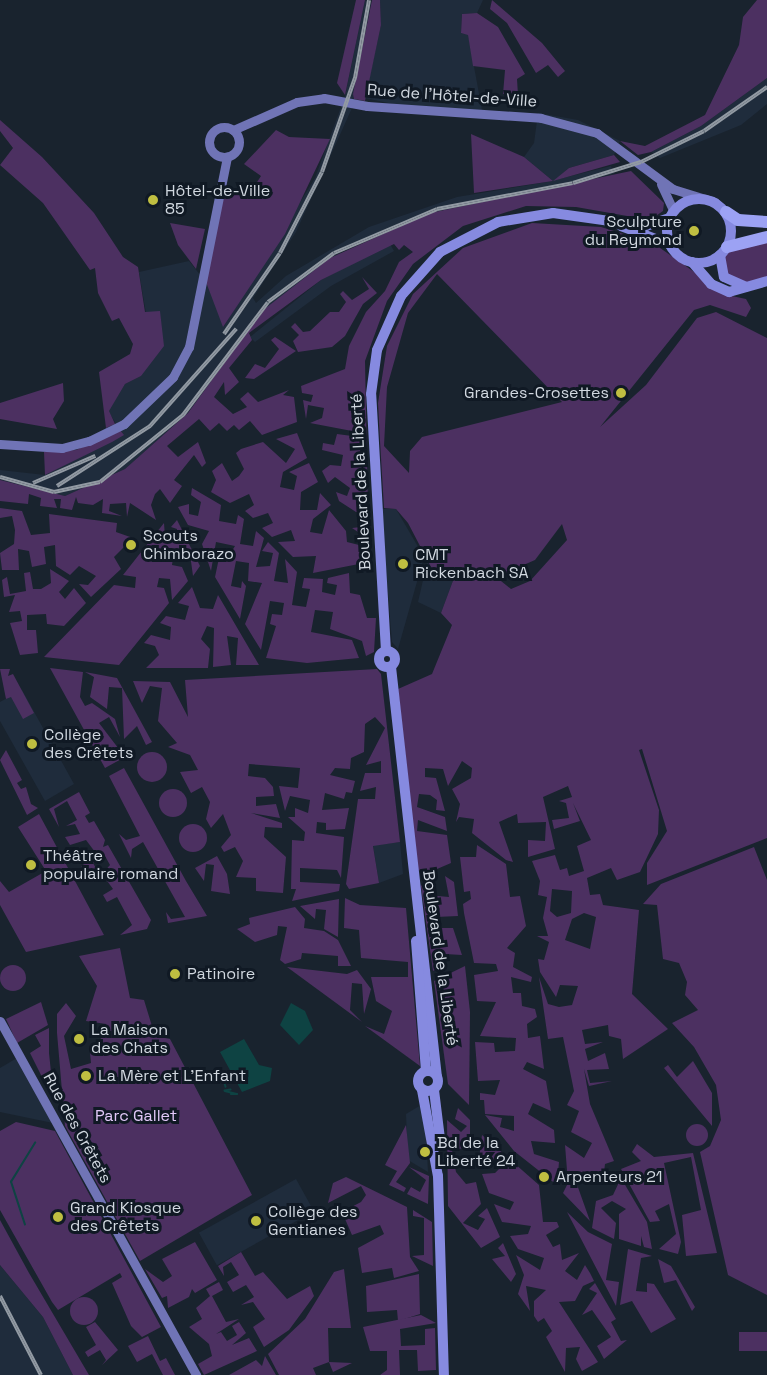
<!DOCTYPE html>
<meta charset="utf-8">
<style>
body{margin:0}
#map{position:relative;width:767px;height:1375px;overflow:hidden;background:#19232e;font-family:"Space Grotesk",sans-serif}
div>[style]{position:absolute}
.built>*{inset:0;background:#1f2c3c;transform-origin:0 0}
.green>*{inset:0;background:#4c3061;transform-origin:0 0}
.round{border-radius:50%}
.water>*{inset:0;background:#0e4343}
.stream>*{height:1.5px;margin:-0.75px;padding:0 0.75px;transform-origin:0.75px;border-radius:0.75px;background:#0e4343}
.secondary>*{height:9px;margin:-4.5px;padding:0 4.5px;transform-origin:4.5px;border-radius:4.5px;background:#7074b6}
.secondary>.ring{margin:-4.5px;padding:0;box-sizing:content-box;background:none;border:9px solid #7074b6;border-radius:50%}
.primary>*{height:10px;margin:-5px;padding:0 5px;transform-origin:5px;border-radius:5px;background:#868ae0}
.primary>.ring{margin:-5px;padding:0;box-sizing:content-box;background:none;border:10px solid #868ae0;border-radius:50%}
.highway>*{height:12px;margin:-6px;padding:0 6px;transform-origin:6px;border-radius:6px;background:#9ca2f4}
.rail>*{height:4px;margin-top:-2px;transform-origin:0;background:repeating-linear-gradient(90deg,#101924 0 4.5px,#929aa3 0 9px);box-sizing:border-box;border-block:2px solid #929aa3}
.dots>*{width:16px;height:16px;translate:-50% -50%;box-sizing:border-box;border:3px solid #101924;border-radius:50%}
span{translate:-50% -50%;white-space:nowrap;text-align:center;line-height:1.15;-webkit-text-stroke:6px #101924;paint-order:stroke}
.street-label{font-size:16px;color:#d1d8e0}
.poi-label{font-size:16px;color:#d1d8e0}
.left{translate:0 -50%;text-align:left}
.right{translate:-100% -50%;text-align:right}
.park-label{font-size:16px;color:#e2c9f9}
</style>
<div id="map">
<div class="built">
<i style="clip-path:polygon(365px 0,371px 3px,352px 108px,296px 232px,253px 298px,256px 303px,286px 276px,369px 227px,457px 197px,553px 181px,524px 157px,534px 143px,538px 113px,578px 120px,620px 141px,614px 155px,569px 168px,555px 180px,611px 166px,614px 174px,430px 213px,384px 230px,330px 258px,239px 341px,188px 413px,125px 469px,65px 496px,0 480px,0 470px,45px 475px,123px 435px,108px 411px,125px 384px,141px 376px,153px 355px,139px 272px,189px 261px,213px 291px,224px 326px,315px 178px,345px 96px)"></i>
<i style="clip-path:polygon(380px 0,483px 0,477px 13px,462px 14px,461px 33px,468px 34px,482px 110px,445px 115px,365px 98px,381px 25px)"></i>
<i style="clip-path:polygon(767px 78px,767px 104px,741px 125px,660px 158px,651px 152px,701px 126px)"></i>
<i style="clip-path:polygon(390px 244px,394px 251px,331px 286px,255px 342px,250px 337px,321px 280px)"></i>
<i style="clip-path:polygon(381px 509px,396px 509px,424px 557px,398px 649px,392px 642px)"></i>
<i style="clip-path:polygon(427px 563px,454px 578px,441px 613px,418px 602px)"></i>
<i style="clip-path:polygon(22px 690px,74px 784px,45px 801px,0 721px,0 702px)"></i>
<i style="clip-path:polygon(400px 842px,403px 874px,379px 883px,373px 845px)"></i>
<i style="clip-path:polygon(17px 1058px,53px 1123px,0 1112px,0 1068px)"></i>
<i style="clip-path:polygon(421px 1105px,425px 1114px,428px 1172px,408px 1160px,406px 1114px)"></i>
<i style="left:296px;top:1179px;width:37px;height:111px;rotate:61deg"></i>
<i style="clip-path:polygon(0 1265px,43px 1317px,73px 1375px,0 1375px)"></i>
</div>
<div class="green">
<i style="clip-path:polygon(356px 0,365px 0,345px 95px,337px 83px)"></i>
<i style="clip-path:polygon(372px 0,380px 0,381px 25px,365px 101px,354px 99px,353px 94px)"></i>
<i style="clip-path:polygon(492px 0,542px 43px,565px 71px,558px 77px,548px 65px,536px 73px,507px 23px,490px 9px)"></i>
<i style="clip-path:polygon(757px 0,767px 0,767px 78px,701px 126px,651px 152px,638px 155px,620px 141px,645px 146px,705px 115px,739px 45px,743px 17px)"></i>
<i style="clip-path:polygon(477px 13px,498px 27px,525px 74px,517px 79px,518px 95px,503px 94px,505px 70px,473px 66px,468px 35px,461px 33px,462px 14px)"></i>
<i style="clip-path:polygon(0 120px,42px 157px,94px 213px,123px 257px,138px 267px,145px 312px,160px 311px,164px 346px,141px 376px,125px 384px,109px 411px,115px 424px,106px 428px,99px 372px,130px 354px,133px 344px,119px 318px,112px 321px,98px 293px,95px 268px,90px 270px,43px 203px,0 165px,13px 148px,0 131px)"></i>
<i style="clip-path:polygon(276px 130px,289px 137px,330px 139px,285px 234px,223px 327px,206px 282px,220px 209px,228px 187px,246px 199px,261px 176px,244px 164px)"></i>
<i style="clip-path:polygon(471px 134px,524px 157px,553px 181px,569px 168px,614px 155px,620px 162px,553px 181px,474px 193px)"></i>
<i style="clip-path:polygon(631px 171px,664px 203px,663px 211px,650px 220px,576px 207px,526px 206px,463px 226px,413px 264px,387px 301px,365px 361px,368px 511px,356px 512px,339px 501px,336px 492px,347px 496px,350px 488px,335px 477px,328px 483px,322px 471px,330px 465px,341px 466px,343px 455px,322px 450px,323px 443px,334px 445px,337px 434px,352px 436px,352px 431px,310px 423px,322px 418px,324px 408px,308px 405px,306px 419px,303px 400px,311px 402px,313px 395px,302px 393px,301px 386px,345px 369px,349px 346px,366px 312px,385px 291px,399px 262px,413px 252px,404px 245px,399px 250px,394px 244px,321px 280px,249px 333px,252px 340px,229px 368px,239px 382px,225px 395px,224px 382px,214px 397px,233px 414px,247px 407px,240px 399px,248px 392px,258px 402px,289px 390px,283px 395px,294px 397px,297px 422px,262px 435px,250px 421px,239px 430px,234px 425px,227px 431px,219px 423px,210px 431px,199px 419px,167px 446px,178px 457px,198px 442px,206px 463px,202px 467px,194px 455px,174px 480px,182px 486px,170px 503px,160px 489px,155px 494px,151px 505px,156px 520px,130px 503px,127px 517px,126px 503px,110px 504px,109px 511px,122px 516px,102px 513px,103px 499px,93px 505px,78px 503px,76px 497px,72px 510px,60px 508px,61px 499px,54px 499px,57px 508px,40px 506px,41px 498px,29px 494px,28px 504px,0 501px,0 480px,65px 496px,125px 469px,188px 413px,262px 311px,330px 258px,430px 213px)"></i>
<i style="clip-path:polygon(170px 223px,205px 229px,196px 269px,178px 245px)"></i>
<i style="clip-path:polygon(evenodd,532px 223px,601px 227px,653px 243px,727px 295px,746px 299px,751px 308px,746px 317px,710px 305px,694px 310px,600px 427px,646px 385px,697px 318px,716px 312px,767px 338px,767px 838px,647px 885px,647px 863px,667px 831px,642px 749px,639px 750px,659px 810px,658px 834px,640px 872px,617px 880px,611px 868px,587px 878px,590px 895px,600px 894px,603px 905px,639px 910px,632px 994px,668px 1029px,623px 1059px,621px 1039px,609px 1036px,608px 1025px,582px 1030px,585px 1044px,603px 1042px,585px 1049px,588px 1061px,605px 1053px,609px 1069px,587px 1070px,590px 1083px,612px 1081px,589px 1086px,584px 1069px,590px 1104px,614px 1161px,605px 1164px,603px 1181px,583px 1171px,575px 1179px,590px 1221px,563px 1193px,568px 1183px,565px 1145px,584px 1158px,592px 1143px,571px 1132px,579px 1111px,567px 1105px,574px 1091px,563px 1037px,548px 1039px,539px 977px,548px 1004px,559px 1007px,572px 1005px,578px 986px,560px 985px,556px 997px,540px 972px,538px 959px,544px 960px,549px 942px,537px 936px,548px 936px,543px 918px,547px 897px,538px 895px,540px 881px,532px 861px,555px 855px,560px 870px,567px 868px,569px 876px,584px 871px,577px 846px,591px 840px,573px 803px,580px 821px,554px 829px,552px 820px,569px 818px,566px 803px,559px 801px,572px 797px,568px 786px,543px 797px,555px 849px,528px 857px,528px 840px,545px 841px,546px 822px,518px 823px,517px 814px,499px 822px,513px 862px,506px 860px,472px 833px,474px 819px,459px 817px,456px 822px,460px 804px,452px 789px,471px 778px,472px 768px,462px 761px,448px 786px,443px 769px,425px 768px,425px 777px,436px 778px,445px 811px,436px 810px,437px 800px,430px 795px,419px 794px,417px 807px,445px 817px,447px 831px,418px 820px,417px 831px,447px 835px,451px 863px,430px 872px,418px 870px,398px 689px,432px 674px,452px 625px,441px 613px,454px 578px,431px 567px,408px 523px,396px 509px,384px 508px,380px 441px,378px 403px,387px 346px,413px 294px,463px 248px,532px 223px,437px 274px,562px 402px,422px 437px,410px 451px,409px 473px,384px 446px,387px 387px,408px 313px,437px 274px,532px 223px,562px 524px,567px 540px,530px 581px,511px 589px,496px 577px,535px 560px,562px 524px,532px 223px,552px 889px,572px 891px,571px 913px,557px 917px,550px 911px,552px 889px,532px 223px,584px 913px,596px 917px,590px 949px,565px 940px,572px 919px,584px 913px)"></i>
<i style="clip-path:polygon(767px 242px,767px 277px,746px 284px,727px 278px,724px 258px,731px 249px)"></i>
<i style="clip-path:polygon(362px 277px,377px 293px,363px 304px,345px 336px,332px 347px,298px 352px,293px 341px,299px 335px,291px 327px,295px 323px,303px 332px,310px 331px,330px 312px,339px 312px,346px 302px,340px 294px,343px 291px,352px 300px,369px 289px)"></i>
<i style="clip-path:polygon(275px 337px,296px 351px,254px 379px,245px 378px,255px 364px,265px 368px,279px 349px,271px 340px)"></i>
<i style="clip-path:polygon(63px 383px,64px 401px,53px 419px,57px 429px,0 419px,0 403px)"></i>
<i style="clip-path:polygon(120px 430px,124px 435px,112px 442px,45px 475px,44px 452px,76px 450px)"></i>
<i style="clip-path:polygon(297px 433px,307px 458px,283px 472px,280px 487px,294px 490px,297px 476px,289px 472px,309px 463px,318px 482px,301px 492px,300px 510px,317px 510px,320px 493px,331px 505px,313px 519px,310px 532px,322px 534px,329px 510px,346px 531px,347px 542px,359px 545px,361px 534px,352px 528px,369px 526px,369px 562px,313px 573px,316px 556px,293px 557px,278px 542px,295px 541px,291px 530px,272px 537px,262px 528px,273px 523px,268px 513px,253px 518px,245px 511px,254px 505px,249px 494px,230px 503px,211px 492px,216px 480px,212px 471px,222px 463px,232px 481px,239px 476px,244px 469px,236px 453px,241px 449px,263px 442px,286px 463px,295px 449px,276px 439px)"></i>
<i style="clip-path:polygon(192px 488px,221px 505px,219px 521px,236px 524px,238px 515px,244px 519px,240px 544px,253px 546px,256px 531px,264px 538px,256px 567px,270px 566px,273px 553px,262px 551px,268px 542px,279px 553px,274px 581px,288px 583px,285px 559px,297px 572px,292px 605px,306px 607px,310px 589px,302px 588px,304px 578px,323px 579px,322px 592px,335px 595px,337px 585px,327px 583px,328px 578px,349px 573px,350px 593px,360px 595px,367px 618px,376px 618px,374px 652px,366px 656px,362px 641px,330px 629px,333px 612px,315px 610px,311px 632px,352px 640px,359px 658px,307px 663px,266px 658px,276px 626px,270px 624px,272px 614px,282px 615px,284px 603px,270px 601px,261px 650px,245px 624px,262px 583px,248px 581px,249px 563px,236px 561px,231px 586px,241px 588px,242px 581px,246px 586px,240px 619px,215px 577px,219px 558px,227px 559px,235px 546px,216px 542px,211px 571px,202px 544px,209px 531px,188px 525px,178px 507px,189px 504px,189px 514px,198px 516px,201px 502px,191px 495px)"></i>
<i style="clip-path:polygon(0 508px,22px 511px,31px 535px,50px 533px,49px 514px,117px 523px,116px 532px,133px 538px,114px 557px,121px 569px,91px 597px,79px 584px,88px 585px,96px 576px,79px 566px,70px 575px,56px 566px,55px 545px,44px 547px,46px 564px,32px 567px,29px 551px,18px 549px,19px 570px,2px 570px,0 553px,14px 544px,15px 530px,12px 516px,0 518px)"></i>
<i style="clip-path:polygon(177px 520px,200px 566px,193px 576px,190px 554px,174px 551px,172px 565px,182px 567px,188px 581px,172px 600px,170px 579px,159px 578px,157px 587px,164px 588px,169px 603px,119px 665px,44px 657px,114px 585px,135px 588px,136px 577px,123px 575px,164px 523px,165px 537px,176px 539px,177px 529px,171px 527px)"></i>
<i style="clip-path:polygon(50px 569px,69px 581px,59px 592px,65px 599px,74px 588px,86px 603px,64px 626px,47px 624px,46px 614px,27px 615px,27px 630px,36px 630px,38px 653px,20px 655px,10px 623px,22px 621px,20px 611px,9px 612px,15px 595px,4px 597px,2px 580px,7px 577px,10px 594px,26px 591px,24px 573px,30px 572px,33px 589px,41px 589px,51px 583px)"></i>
<i style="clip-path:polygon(192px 587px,200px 608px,213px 609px,218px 595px,259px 665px,236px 665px,238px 638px,227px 636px,231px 665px,213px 667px,214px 628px,207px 626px,201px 639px,210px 649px,208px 668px,146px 668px,159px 655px,155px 646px,144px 643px,151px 635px,170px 640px,171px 627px,160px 623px,166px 616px,185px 620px,189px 606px,178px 603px)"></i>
<i style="clip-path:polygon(50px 668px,83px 672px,80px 697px,85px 706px,92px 703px,115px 719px,120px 737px,109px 717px,99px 723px,125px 757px,105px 768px)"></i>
<i style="clip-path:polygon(0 669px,10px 669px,8px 676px,13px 674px,34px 713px,23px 719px,11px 697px,6px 699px)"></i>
<i style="clip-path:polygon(377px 669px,381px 674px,400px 842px,373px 846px,379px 883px,349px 889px,346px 884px,358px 799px,375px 799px,376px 787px,360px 791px,365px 773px,381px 773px,381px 761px,366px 765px,385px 728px,375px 717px,365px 724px,364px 752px,351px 758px,350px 769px,335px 768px,330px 775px,355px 781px,352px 793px,346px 792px,344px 799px,325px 793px,322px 810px,349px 808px,345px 829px,326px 830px,326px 823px,317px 822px,316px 833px,344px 837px,341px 878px,337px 870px,300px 868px,300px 882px,340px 884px,339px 891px,292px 901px,296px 889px,291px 889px,292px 840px,304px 841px,305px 832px,288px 817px,295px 817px,295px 808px,308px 813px,310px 800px,290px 796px,285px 811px,279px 786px,298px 788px,300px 768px,249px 764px,248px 776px,265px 778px,273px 787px,274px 796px,256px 797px,256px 806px,276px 804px,280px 818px,251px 813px,282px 823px,282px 828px,265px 827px,264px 837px,286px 857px,283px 893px,256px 891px,256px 878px,236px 877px,243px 861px,235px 847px,224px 852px,221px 847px,231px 835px,223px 814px,211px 828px,206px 819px,210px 802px,202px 787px,191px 793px,180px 772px,198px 770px,190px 755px,168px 747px,177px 743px,158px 721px,162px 688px,150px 686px,142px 703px,133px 681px,170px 682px,188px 717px,185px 680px)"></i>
<i style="clip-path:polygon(85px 672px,117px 678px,152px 742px,146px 745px,137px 726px,124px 739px,122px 688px,109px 687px,107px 709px,90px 697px,94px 677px)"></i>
<i style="clip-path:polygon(6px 750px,22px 780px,17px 783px,21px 789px,26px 787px,31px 804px,38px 808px,27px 815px,0 760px)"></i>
<i class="round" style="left:137px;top:752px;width:30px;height:30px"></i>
<i style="clip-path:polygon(124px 768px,186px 881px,207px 916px,168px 923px,166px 912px,171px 919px,185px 917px,143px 842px,132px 849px,131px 858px,119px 834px,126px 840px,140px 836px,109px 776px)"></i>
<i class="round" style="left:159px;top:789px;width:28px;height:28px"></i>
<i style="clip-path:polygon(79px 792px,90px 813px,85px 816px,89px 823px,94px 821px,105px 840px,103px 847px,108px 845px,151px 920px,147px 929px,120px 935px,132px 925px,117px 897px,107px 902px,103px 895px,113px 889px,102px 874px,110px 865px,105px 856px,93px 863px,98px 872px,88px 878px,81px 866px,98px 856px,86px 840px,70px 845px,65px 837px,80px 834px,75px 824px,66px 826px,77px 820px,67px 801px,54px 809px,59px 827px,49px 809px)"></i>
<i style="clip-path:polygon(39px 814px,104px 935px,26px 952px,0 905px,0 881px,9px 892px,46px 871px,18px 827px)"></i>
<i class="round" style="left:179px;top:824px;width:28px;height:28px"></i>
<i style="clip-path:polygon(477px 845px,506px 864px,510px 897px,520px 896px,526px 926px,507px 948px,515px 953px,513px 967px,532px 977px,531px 982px,511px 977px,513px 993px,521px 993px,522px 1006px,535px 1009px,537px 1017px,527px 1024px,528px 1038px,540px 1036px,544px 1069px,527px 1062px,523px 1069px,546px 1081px,551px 1111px,533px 1103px,528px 1114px,554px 1130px,555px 1143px,531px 1141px,534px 1154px,559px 1162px,557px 1185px,514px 1151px,485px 1115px,502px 1118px,500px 1127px,514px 1131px,514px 1116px,485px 1114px,484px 1100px,480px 1100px,480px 1093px,495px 1095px,500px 1080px,478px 1081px,475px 1042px,494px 1043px,495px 1052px,515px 1051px,516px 1038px,480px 1036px,496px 1002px,477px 1001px,474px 975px,498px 971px,496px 964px,474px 963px,464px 913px,463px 904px,471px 899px,470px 891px,464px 892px,460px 857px,476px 857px)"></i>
<i style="clip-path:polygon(754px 847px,767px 880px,767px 1295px,728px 1275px,700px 1152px,710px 1146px,721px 1120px,716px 1085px,694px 1047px,672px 1023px,698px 1010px,685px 995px,687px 982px,679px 963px,663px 959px,657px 905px,643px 904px,661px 884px)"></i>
<i style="clip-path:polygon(217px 856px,227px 874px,230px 894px,211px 891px,214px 865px,206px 864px,204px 881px,195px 868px)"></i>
<i style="clip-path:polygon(445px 876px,454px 882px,458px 916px,436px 917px,435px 928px,453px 928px,462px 955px,445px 954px,444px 965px,433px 971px,421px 886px,427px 880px,427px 895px,449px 897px)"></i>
<i style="clip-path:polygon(345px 898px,360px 905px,406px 908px,420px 1066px,365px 1026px,384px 1034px,392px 1011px,376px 1001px,371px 977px,408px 977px,408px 962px,361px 958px,359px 930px,344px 928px)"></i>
<i style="clip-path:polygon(339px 899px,338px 937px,324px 929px,326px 910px,316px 909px,315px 919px,300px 906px)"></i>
<i style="clip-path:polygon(295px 907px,305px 919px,304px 928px,324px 931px,338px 940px,351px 966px,338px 966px,338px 956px,302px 953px,301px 959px,285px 964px,280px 960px,287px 927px,278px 926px,277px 935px,255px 942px,237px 929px,250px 924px,249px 918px)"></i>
<i style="clip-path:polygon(120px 948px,130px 998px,144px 1000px,155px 1036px,170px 1039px,252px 1195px,140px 1261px,65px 1126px,57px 1033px,57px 1014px,66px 1003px,76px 1016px,64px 1036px,71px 1069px,91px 1063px,90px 1053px,107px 1030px,106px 1024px,86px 1021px,97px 986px,79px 956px)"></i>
<i class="round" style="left:0;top:965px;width:26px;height:26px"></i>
<i style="clip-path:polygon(465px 966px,470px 1012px,469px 1105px,448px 1084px,434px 981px)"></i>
<i style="clip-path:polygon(287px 967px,347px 974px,357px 970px,371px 989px,364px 1014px,362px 984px,352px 983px,350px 1010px,362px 1022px)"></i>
<i style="clip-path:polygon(41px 1002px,48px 1025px,17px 1043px,6px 1019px)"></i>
<i style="clip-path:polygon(49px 1028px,49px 1053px,54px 1101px,30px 1053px,41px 1046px,35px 1035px)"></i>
<i style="clip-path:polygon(693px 1061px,712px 1093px,712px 1126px,664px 1068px,668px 1065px,677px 1077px)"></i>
<i style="clip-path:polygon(458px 1108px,470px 1120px,470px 1147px,452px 1150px,456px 1172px,466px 1184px,476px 1182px,481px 1204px,463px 1223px,478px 1230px,485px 1219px,478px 1216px,487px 1208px,500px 1237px,481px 1248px,448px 1206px,447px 1120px,461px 1132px,467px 1126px,455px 1119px)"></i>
<i style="clip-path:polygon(16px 1122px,55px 1131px,161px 1327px,142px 1337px,131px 1326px,112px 1283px,122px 1277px,120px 1273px,58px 1310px,52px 1302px,0 1210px,0 1131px)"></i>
<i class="round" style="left:686px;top:1124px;width:22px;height:22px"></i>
<i style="clip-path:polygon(406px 1125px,410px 1163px,396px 1182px,406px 1188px,404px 1192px,389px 1185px,397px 1171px,385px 1165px)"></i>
<i style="clip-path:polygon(482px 1135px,539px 1185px,543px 1222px,557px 1222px,559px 1227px,546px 1235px,553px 1247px,560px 1244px,562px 1260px,579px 1253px,565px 1271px,577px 1280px,585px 1265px,590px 1273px,594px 1281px,583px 1286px,575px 1301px,559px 1302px,598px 1362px,582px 1371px,576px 1359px,580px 1347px,566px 1348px,565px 1372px,546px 1337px,552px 1331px,544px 1318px,538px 1322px,534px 1316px,534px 1301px,546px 1290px,526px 1286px,530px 1311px,518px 1294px,524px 1275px,516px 1255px,540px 1270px,544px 1258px,518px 1249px,510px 1236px,528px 1234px,531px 1226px,502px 1222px,494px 1204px,510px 1210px,514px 1202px,489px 1193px,482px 1174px,495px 1173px,505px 1163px,479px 1159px)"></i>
<i style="clip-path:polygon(637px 1144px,654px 1157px,693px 1153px,717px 1253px,686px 1256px,682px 1215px,701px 1210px,691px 1157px,664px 1163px,681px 1242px,678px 1254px,659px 1249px,676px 1234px,669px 1204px,655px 1211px,660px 1221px,650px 1222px,621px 1169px,641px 1161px,632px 1152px)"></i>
<i style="clip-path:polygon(409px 1167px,429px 1176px,428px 1204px,407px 1194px,411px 1187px,420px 1192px,426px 1180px)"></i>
<i style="clip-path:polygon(346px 1177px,407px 1207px,410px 1257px,419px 1271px,394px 1278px,392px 1268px,362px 1273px,358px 1248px,384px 1234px,380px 1225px,352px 1235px,342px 1212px,361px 1202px,366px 1195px,361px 1186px,328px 1203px,333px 1183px)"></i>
<i style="clip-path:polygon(621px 1178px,647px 1222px,652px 1249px,644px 1247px,641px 1236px,641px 1246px,619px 1239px,619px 1214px,626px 1209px,612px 1201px,601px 1208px,616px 1223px,614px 1239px,592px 1228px,596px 1201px,613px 1195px)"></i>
<i style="clip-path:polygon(413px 1210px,432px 1222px,433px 1266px,412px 1256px,424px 1255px,424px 1218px,413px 1216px)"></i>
<i style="clip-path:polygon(567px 1212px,588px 1232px,612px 1244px,606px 1280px,619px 1282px,616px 1306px)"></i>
<i style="clip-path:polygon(0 1220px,29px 1273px,89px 1375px,73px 1375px,43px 1317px,0 1265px)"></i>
<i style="clip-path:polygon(195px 1242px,217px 1280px,195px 1293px,192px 1289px,189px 1297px,168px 1308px,167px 1296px,162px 1298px,145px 1269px,163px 1282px,172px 1276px,162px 1259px)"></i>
<i style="clip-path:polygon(503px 1243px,516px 1274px,511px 1282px,492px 1259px,505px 1256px,498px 1248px)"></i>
<i style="clip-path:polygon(628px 1249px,652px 1256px,641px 1258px,636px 1291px,647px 1292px,647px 1283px,654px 1284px,676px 1319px,651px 1333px,632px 1301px,620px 1305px)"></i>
<i style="clip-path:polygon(241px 1252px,255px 1276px,263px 1272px,287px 1299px,310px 1286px,314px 1296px,289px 1330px,264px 1347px,253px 1327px,265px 1319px,253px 1302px,241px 1305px,254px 1297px,246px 1285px,233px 1292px,227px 1282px,239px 1275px,231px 1262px,223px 1267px,224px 1276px,218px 1266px)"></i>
<i style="clip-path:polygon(658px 1259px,671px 1266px,695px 1307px,692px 1311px,676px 1280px,664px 1283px)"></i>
<i style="clip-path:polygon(344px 1269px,351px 1328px,328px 1328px,329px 1362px,352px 1363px,333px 1372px,329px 1362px,313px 1368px,316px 1375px,279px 1375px,268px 1354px,305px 1319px,334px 1272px)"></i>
<i style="clip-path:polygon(419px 1274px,420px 1314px,398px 1321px,397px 1310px,367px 1312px,366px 1286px)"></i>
<i style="clip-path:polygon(219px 1282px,223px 1290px,212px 1296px,226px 1322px,239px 1319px,216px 1334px,221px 1332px,227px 1341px,237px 1335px,232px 1326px,239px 1322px,246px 1333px,232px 1345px,249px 1338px,257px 1351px,204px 1375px,198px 1364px,212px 1356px,209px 1344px,189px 1327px,202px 1319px,196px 1308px,210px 1296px,206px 1289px)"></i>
<i style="clip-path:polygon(595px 1283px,616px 1319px,611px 1322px,621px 1341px,627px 1340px,604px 1359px,597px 1346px,611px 1337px,592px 1310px,582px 1315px,597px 1293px,589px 1289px)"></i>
<i class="round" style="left:70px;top:1297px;width:28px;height:28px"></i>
<i style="clip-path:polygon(421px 1315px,436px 1323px,400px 1329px,401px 1346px,425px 1345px,425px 1329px,435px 1328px,436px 1370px,418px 1371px,417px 1350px,399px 1350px,400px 1375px,380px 1375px,387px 1370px,387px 1351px,370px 1351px,363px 1327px)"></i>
<i style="clip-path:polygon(95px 1322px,118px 1350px,102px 1365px,106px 1360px,100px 1350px,88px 1357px,85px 1352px,96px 1345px,86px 1327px)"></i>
<i style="left:767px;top:1332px;width:19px;height:28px;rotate:90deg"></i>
<i style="clip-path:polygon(148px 1336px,160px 1361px,166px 1358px,175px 1375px,163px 1375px,152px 1354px,137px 1362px,128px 1346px)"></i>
<i style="clip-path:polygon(265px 1356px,276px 1375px,229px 1375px,256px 1360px,262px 1366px)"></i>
</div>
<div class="water">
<i style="clip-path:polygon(291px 1003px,305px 1011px,313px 1030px,299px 1045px,280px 1025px)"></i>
<i style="clip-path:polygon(244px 1039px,259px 1065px,272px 1068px,270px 1081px,242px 1092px,220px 1052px)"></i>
</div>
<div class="stream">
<i style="left:223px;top:1077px;width:10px;rotate:73deg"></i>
<i style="left:231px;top:1090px;width:6px;rotate:171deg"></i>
<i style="left:225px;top:1091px;width:12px;rotate:14deg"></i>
<i style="left:231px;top:1094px;width:6px"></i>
<i style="left:25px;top:1225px;width:45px;rotate:-108deg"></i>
<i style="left:11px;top:1182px;width:46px;rotate:-58.4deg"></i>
</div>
<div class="secondary">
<i class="ring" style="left:209px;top:127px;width:21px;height:21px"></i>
<i style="left:233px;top:130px;width:70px;rotate:-23.6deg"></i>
<i style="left:297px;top:102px;width:27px;rotate:-8deg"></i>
<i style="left:324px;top:98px;width:44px;rotate:10.5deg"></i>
<i style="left:367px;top:106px;width:174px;rotate:3.9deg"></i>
<i style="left:541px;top:118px;width:58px;rotate:15deg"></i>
<i style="left:597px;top:133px;width:94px;rotate:36.4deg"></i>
<i style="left:673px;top:189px;width:44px;rotate:17.2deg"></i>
<i style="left:661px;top:184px;width:29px;rotate:65deg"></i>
<i style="left:0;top:444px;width:62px;rotate:3.7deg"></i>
<i style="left:62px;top:448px;width:28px;rotate:-15deg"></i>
<i style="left:89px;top:441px;width:39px;rotate:-26deg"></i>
<i style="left:124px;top:424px;width:68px;rotate:-43.8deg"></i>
<i style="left:173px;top:377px;width:34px;rotate:-62deg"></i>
<i style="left:189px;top:347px;width:194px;rotate:-78.7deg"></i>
<i style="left:0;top:1021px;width:405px;rotate:61deg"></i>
</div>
<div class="primary">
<i class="ring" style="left:667px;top:199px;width:54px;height:54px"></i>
<i style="left:621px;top:226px;width:51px;rotate:20.6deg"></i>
<i style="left:720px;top:255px;width:22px;rotate:80deg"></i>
<i style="left:724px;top:277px;width:24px;rotate:24deg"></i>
<i style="left:692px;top:262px;width:29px;rotate:49deg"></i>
<i style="left:711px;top:284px;width:20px;rotate:24deg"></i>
<i style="left:729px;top:292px;width:40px;rotate:-16deg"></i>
<i class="ring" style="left:379px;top:651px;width:6px;height:6px"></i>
<i style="left:386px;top:651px;width:257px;rotate:-93.3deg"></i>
<i style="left:371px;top:394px;width:44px;rotate:-82.2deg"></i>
<i style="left:377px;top:350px;width:59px;rotate:-66deg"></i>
<i style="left:401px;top:296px;width:59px;rotate:-48.4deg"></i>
<i style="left:440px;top:252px;width:65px;rotate:-27.3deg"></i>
<i style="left:498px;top:222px;width:56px;rotate:-9.3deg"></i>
<i style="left:553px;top:213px;width:94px;rotate:8deg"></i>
<i style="left:646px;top:226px;width:24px;rotate:-19deg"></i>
<i style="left:391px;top:667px;width:411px;rotate:83.6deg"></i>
<i style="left:416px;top:941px;width:130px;rotate:85.6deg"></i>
<i class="ring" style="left:418px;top:1071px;width:10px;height:10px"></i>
<i style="left:422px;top:1090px;width:87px;rotate:79.5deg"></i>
<i style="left:438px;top:1176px;width:199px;rotate:88.3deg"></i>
<i style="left:434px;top:1090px;width:49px;rotate:83deg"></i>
</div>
<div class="highway">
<i style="left:726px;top:212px;width:14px;rotate:34deg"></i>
<i style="left:738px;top:220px;width:29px;rotate:4deg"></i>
<i style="left:727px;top:247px;width:41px;rotate:-14deg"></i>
</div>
<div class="rail">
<i style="left:224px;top:334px;width:98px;rotate:-55.3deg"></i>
<i style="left:280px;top:253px;width:91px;rotate:-62.6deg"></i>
<i style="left:322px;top:172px;width:100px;rotate:-70.7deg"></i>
<i style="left:355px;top:78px;width:79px;rotate:-79.8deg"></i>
<i style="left:0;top:477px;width:56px;rotate:15.5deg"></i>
<i style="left:54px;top:492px;width:47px;rotate:-12.3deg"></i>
<i style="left:100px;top:482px;width:107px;rotate:-38.9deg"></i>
<i style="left:183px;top:415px;width:141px;rotate:-53deg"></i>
<i style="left:268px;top:302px;width:82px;rotate:-36.6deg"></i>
<i style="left:334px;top:253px;width:112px;rotate:-23.1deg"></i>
<i style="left:437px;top:209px;width:138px;rotate:-10.8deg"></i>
<i style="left:573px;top:183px;width:71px;rotate:-17.2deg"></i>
<i style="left:641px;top:162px;width:70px;rotate:-26.2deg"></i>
<i style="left:704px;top:131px;width:77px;rotate:-34.9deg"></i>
<i style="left:33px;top:483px;width:68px;rotate:-23.5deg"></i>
<i style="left:57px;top:486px;width:111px;rotate:-32.8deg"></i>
<i style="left:150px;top:426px;width:130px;rotate:-48.4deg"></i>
<i style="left:0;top:1296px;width:89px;rotate:62.6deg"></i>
</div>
<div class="dots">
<i style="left:153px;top:200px;background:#bfbe41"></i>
<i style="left:694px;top:231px;background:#bfbe41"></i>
<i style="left:621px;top:393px;background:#bfbe41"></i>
<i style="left:131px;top:545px;background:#bfbe41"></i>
<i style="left:403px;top:564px;background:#bfbe41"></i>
<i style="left:32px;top:744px;background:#bfbe41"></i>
<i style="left:31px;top:865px;background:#bfbe41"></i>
<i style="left:175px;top:974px;background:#bfbe41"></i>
<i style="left:79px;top:1039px;background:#bfbe41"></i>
<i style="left:86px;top:1076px;background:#bfbe41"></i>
<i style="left:425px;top:1152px;background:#bfbe41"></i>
<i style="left:544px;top:1177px;background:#bfbe41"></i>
<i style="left:58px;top:1217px;background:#bfbe41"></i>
<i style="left:256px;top:1221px;background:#bfbe41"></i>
</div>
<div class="street-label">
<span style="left:452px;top:96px;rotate:4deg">Rue de l'Hôtel-de-Ville</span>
<span style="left:361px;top:482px;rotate:-93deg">Boulevard de la Liberté</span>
<span style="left:440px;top:958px;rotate:82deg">Boulevard de la Liberté</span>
<span style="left:77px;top:1128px;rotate:61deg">Rue des Crêtets</span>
</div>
<div class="poi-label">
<span class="left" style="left:165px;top:200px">Hôtel-de-Ville<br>85</span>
<span class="right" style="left:682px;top:231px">Sculpture<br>du Reymond</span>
<span class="right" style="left:609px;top:393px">Grandes-Crosettes</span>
<span class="left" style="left:143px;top:545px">Scouts<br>Chimborazo</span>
<span class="left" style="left:415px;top:564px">CMT<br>Rickenbach SA</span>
<span class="left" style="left:44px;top:744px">Collège<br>des Crêtets</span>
<span class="left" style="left:43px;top:865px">Théâtre<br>populaire romand</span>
<span class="left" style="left:187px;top:974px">Patinoire</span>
<span class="left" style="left:91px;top:1039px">La Maison<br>des Chats</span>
<span class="left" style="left:98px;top:1076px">La Mère et L'Enfant</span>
<span class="left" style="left:437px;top:1152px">Bd de la<br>Liberté 24</span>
<span class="left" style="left:556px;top:1177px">Arpenteurs 21</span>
<span class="left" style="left:70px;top:1217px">Grand Kiosque<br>des Crêtets</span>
<span class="left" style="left:268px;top:1221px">Collège des<br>Gentianes</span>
</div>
<div class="park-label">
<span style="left:136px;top:1116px">Parc Gallet</span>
</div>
</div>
